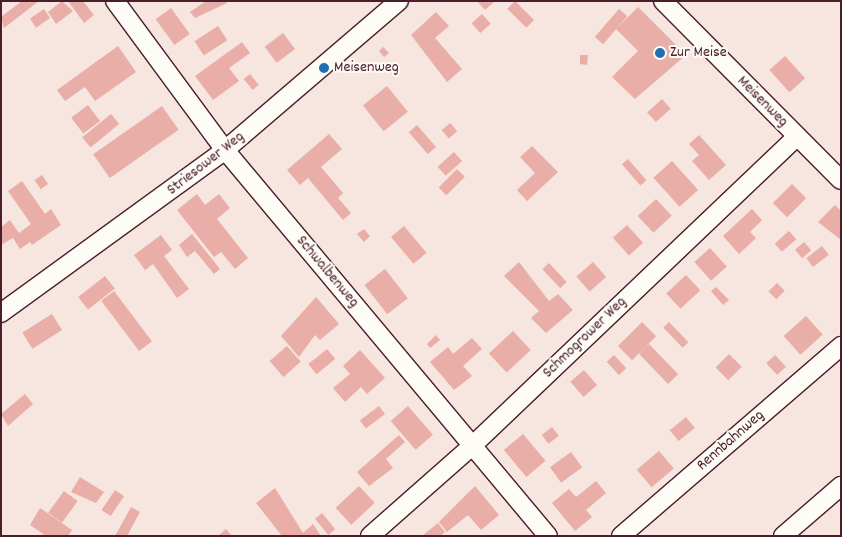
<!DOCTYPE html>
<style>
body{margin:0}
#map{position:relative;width:842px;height:537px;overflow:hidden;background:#f7e5df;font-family:Dekko,sans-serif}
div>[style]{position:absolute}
.building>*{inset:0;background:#e9aea7;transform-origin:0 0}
.roads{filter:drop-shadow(1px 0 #4a1f2b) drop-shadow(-1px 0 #4a1f2b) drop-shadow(0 1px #4a1f2b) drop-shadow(0 -1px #4a1f2b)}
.minor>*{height:18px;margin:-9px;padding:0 9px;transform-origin:9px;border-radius:9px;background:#fdfcf7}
.dots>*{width:14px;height:14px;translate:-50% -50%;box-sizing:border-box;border:2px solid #fdfcf7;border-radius:50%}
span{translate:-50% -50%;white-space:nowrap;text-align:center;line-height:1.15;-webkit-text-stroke:4px #fdfcf7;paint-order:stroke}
.poi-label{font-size:16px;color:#4a1f2b}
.left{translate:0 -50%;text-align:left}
.street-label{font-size:16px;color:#4a1f2b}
.frame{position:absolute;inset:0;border:2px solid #4a1f2b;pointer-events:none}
</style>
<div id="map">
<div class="building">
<i style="clip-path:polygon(22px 1px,39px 1px,4px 28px,1px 17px)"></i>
<i style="clip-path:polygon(62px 1px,73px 11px,56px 24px,48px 12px)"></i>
<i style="clip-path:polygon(68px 1px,83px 1px,94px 15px,84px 23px)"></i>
<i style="clip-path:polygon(206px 1px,226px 1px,227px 3px,195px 18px,190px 12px)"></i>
<i style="clip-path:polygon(477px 1px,495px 1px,485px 10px)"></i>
<i style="left:515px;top:1px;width:27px;height:11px;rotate:45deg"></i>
<i style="clip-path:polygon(638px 7px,686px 55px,635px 99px,612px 77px,638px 51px,616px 29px)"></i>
<i style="left:171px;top:8px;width:32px;height:19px;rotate:54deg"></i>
<i style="left:44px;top:9px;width:11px;height:17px;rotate:56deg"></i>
<i style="left:619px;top:9px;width:11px;height:37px;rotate:41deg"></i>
<i style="clip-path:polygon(436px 12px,449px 26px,435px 38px,462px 69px,447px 82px,411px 35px)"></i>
<i style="left:482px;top:14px;width:13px;height:14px;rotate:48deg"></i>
<i style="left:218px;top:26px;width:17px;height:28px;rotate:57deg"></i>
<i style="left:283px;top:33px;width:20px;height:23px;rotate:53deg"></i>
<i style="clip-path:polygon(242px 42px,250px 53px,229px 68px,239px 81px,213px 100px,195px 76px)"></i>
<i style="clip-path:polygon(118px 46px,136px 72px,95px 101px,85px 87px,65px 101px,57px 90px)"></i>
<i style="clip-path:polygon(383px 47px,389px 53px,384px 57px,379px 51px)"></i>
<i style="clip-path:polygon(580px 55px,588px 55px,587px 65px,580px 64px)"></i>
<i style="left:785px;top:56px;width:30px;height:21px;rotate:48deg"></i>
<i style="left:250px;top:74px;width:14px;height:8px;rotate:51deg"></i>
<i style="left:387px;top:86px;width:33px;height:31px;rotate:51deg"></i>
<i style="left:662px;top:99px;width:13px;height:20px;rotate:48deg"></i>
<i style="left:88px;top:105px;width:20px;height:21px;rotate:53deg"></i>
<i style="left:162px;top:106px;width:29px;height:84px;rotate:55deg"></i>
<i style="left:111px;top:114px;width:13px;height:37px;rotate:51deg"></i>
<i style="left:450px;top:123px;width:11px;height:11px;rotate:49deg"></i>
<i style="left:417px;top:125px;width:29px;height:11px;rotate:49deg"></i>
<i style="clip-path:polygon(329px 134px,342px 149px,321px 167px,343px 193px,338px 198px,351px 213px,343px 220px,308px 178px,300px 185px,287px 170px)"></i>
<i style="clip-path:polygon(699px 135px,726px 165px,709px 180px,692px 161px,699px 155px,689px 144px)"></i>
<i style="clip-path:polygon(532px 146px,558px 172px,527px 201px,517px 190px,535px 173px,520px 157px)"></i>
<i style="left:454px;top:152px;width:12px;height:22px;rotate:48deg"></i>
<i style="left:628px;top:159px;width:28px;height:8px;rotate:49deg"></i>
<i style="left:672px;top:161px;width:39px;height:25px;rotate:48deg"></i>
<i style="left:457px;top:169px;width:11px;height:26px;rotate:45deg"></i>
<i style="left:42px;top:175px;width:11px;height:9px;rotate:56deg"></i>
<i style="clip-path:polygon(22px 181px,45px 214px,51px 209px,61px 225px,32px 245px,30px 242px,20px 249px,13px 238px,1px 245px,1px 227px,10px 220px,19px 233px,31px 224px,8px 191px)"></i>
<i style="left:792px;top:184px;width:20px;height:27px;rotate:45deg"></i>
<i style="clip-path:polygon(197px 194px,205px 205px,219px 194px,230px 208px,217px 219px,248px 258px,235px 269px,221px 252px,214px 257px,177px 210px)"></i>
<i style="left:656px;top:199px;width:23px;height:25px;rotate:47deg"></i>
<i style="clip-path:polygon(835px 205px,841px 211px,841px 240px,818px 222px)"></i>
<i style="clip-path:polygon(752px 209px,762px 220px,750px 232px,756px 238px,739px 254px,723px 236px)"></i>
<i style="left:627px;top:225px;width:24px;height:19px;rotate:48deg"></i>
<i style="left:404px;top:226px;width:35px;height:17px;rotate:50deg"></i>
<i style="clip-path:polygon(364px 229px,370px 236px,364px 242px,357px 234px)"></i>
<i style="left:789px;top:231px;width:11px;height:19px;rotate:49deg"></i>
<i style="clip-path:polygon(192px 234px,220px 269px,214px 274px,195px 251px,187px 257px,179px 245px)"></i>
<i style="clip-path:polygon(161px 235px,172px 250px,164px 256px,189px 289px,177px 298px,153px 264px,145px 270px,134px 255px)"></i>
<i style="left:804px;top:242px;width:11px;height:12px;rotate:49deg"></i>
<i style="left:822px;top:246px;width:11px;height:20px;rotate:52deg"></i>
<i style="left:710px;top:248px;width:25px;height:21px;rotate:48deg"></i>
<i style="clip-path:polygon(519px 262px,549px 301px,558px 294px,573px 310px,546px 333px,531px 318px,539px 311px,504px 276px)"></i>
<i style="left:593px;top:262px;width:20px;height:22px;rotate:49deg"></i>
<i style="left:549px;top:263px;width:26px;height:9px;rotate:47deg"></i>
<i style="left:385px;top:269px;width:37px;height:26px;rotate:52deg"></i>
<i style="left:686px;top:275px;width:21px;height:27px;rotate:47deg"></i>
<i style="left:105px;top:276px;width:16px;height:34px;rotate:52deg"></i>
<i style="left:777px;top:283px;width:11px;height:12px;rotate:45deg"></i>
<i style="clip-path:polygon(716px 287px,729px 300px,723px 305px,711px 291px)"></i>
<i style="left:114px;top:291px;width:63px;height:16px;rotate:53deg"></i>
<i style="clip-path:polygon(316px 297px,339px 324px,320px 340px,315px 335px,299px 357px,281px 336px)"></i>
<i style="left:52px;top:314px;width:19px;height:35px;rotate:58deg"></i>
<i style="left:806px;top:316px;width:25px;height:30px;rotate:48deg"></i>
<i style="left:642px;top:322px;width:20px;height:34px;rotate:45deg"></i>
<i style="left:669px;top:322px;width:28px;height:8px;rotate:46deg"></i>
<i style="left:513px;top:331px;width:26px;height:33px;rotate:47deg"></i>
<i style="clip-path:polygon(436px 335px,440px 340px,430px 348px,427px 344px)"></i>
<i style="clip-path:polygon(472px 338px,482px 349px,463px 366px,472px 376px,454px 390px,430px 362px,448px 347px,453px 354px)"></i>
<i style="left:649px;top:344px;width:42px;height:14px;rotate:46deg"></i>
<i style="left:287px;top:346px;width:21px;height:23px;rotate:49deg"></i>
<i style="left:327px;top:349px;width:13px;height:24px;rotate:51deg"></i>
<i style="clip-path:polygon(360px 350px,385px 378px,367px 394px,361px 387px,345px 402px,333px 388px,350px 374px,343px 366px)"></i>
<i style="left:729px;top:354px;width:18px;height:19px;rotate:45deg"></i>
<i style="left:614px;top:355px;width:18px;height:10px;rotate:47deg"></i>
<i style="left:775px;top:355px;width:16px;height:12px;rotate:47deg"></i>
<i style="left:584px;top:370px;width:20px;height:18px;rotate:49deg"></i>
<i style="clip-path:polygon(25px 394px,33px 404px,8px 426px,1px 414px)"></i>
<i style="left:379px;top:406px;width:10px;height:24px;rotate:53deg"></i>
<i style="left:408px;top:406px;width:38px;height:23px;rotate:49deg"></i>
<i style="left:686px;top:417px;width:14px;height:21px;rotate:51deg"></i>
<i style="left:552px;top:427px;width:11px;height:13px;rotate:52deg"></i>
<i style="left:523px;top:434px;width:35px;height:25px;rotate:50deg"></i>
<i style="clip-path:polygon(399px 435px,405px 442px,386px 459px,393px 468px,369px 486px,357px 472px)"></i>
<i style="left:659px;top:451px;width:23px;height:29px;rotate:50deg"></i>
<i style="left:571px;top:452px;width:19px;height:26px;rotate:54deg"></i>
<i style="clip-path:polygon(80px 477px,104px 492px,96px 503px,71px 492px)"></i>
<i style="clip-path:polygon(596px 481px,606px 493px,586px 510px,592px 517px,575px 531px,552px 503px,569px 489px,576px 497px)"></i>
<i style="left:359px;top:486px;width:23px;height:32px;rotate:47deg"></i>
<i style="clip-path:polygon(475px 486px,499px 515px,481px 530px,468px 515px,447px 532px,439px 522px)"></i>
<i style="clip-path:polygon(275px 488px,303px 533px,313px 524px,321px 536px,282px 536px,256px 503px)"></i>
<i style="left:115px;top:490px;width:11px;height:24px;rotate:34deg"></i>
<i style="left:64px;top:491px;width:17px;height:27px;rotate:36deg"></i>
<i style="clip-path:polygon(131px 507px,140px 512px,127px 536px,115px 536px)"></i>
<i style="clip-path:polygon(40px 508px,72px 530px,68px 536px,46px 536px,30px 525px)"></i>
<i style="left:322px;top:513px;width:21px;height:9px;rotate:51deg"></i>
<i style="clip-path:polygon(438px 523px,445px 532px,441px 536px,422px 536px)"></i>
<i style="clip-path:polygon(226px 529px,232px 536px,218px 536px)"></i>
</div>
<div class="roads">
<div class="minor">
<i style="left:115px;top:1px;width:185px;rotate:53.6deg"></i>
<i style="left:225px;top:150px;width:503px;rotate:50.08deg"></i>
<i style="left:663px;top:1px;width:252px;rotate:45.2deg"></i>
<i style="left:1px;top:313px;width:277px;rotate:-36deg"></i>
<i style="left:225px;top:150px;width:229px;rotate:-40.6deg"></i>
<i style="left:370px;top:536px;width:136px;rotate:-41.4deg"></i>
<i style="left:472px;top:446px;width:448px;rotate:-43.6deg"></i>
<i style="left:621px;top:536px;width:291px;rotate:-40.8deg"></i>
<i style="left:783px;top:536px;width:77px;rotate:-40.8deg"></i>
</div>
</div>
<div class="dots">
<i style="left:660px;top:53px;background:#1f6fb2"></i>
<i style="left:324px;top:68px;background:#1f6fb2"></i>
</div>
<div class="poi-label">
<span class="left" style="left:670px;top:53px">Zur Meise</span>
<span class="left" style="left:334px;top:68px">Meisenweg</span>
</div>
<div class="street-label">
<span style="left:762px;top:102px;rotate:45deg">Meisenweg</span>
<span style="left:206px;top:164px;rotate:-38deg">Striesower Weg</span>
<span style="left:327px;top:272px;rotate:50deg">Schwalbenweg</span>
<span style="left:585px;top:338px;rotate:-44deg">Schmogrower Weg</span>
<span style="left:731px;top:441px;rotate:-41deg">Rennbahnweg</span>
</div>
<div class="frame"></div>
</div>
